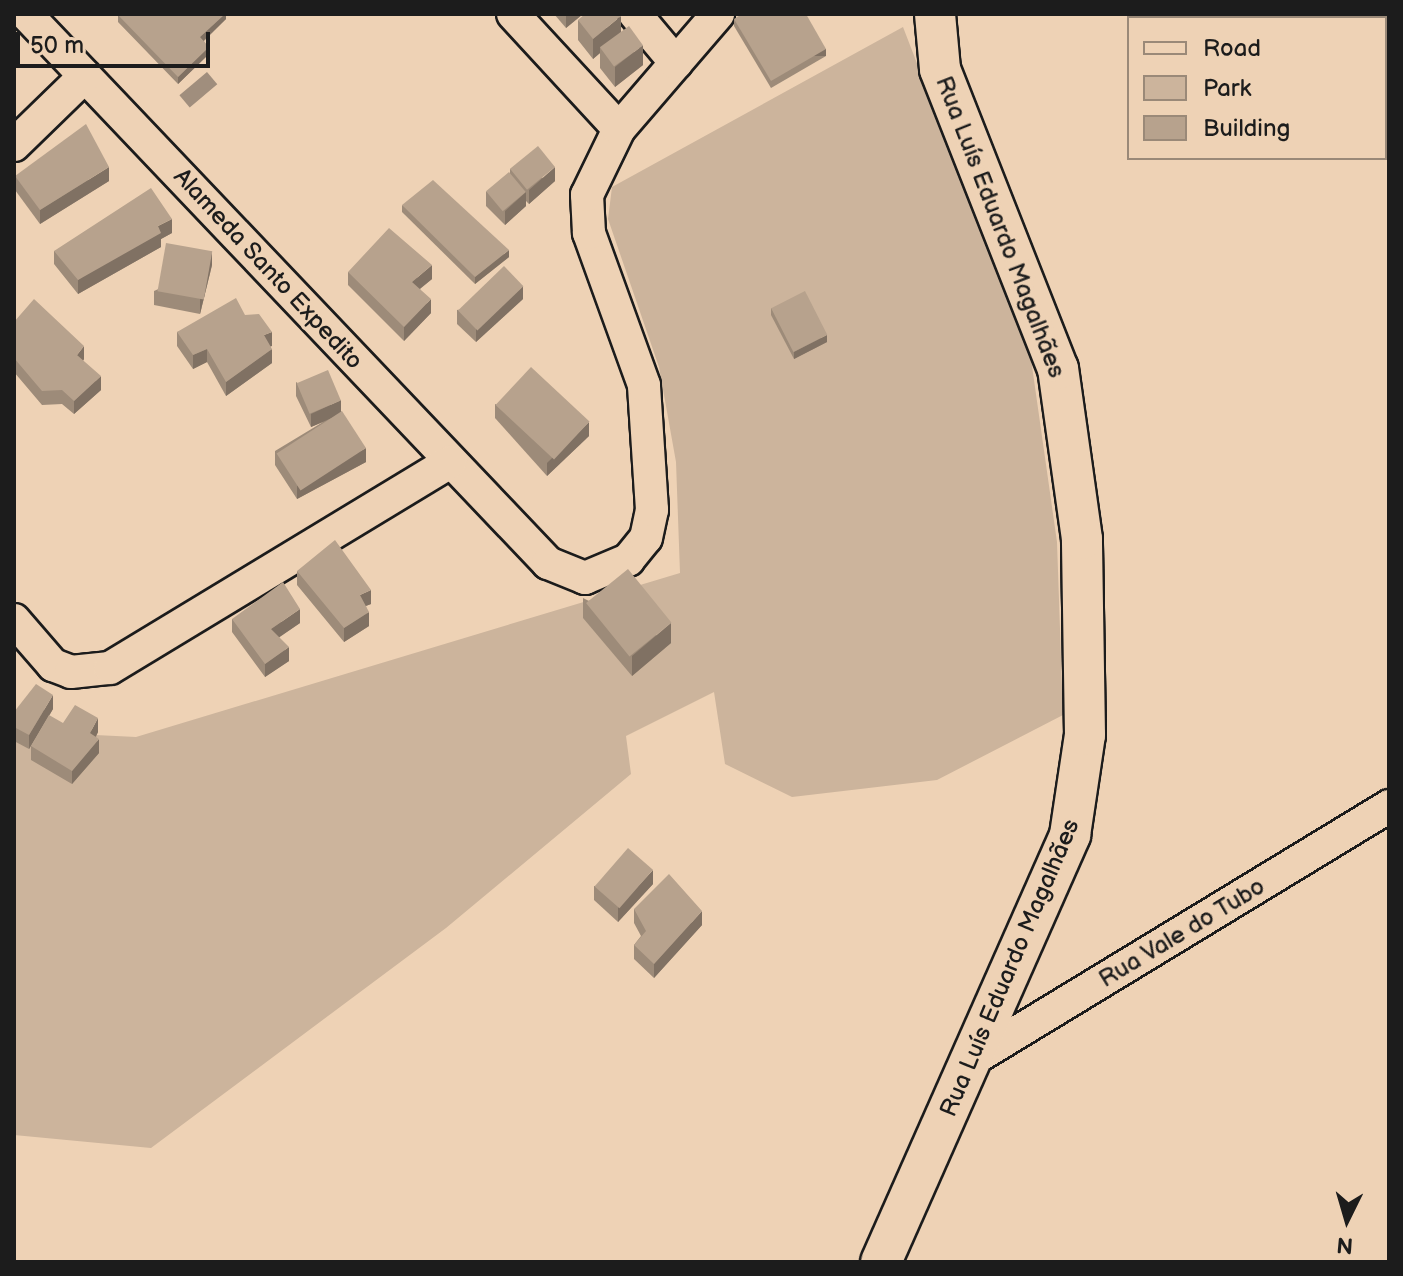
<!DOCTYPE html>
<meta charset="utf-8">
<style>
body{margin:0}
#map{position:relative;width:1403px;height:1276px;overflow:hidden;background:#eed2b5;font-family:"Balsamiq Sans",sans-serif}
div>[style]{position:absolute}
.green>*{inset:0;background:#ccb49c}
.water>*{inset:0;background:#a08e7d;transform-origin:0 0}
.roads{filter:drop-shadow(2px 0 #1c1c1c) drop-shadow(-2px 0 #1c1c1c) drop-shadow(0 2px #1c1c1c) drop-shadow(0 -2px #1c1c1c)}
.minor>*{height:32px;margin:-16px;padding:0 16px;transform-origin:16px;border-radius:16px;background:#eed2b5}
.major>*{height:40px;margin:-20px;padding:0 20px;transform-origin:20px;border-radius:20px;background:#eed2b5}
.wall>*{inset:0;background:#9d8b79}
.shaded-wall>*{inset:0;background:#807163;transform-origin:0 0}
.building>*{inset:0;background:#b7a28d;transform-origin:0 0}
span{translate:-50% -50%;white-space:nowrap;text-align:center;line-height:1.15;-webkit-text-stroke:7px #eed2b5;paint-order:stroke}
.street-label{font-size:24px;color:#1c1c1c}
.frame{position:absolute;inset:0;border:16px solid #1c1c1c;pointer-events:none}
.legend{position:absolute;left:1127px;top:16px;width:260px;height:144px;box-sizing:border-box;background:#eed2b5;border:2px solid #9a8978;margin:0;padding:10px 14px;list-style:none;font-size:24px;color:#1c1c1c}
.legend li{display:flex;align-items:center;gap:16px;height:40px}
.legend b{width:40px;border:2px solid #9a8978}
.north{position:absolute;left:1307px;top:1180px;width:80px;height:80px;-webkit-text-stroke:6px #eed2b5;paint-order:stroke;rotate:185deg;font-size:22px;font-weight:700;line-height:32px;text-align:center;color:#1c1c1c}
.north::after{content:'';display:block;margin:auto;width:28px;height:36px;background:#1c1c1c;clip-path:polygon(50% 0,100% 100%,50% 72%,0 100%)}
.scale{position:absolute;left:16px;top:32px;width:194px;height:36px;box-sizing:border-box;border:4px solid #1c1c1c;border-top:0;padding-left:10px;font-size:24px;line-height:28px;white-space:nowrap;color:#1c1c1c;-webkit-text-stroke:6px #eed2b5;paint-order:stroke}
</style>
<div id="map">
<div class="green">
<i style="clip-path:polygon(903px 27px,1031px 359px,1057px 542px,1063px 715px,937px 780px,792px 797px,725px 764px,714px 692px,626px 736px,631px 774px,446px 928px,151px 1148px,14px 1135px,14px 731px,136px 737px,680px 573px,676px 462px,659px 367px,608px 219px,612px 187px)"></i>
</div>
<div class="water">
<i style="left:207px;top:72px;width:16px;height:36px;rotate:50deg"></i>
</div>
<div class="roads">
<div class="minor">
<i style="left:26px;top:14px;width:758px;rotate:46.44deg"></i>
<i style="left:548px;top:563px;width:40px;rotate:22deg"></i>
<i style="left:585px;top:578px;width:47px;rotate:-22.7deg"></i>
<i style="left:628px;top:560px;width:28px;rotate:-51deg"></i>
<i style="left:646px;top:538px;width:29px;rotate:-78deg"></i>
<i style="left:652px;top:510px;width:125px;rotate:-93.7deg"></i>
<i style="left:644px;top:385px;width:162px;rotate:-109.9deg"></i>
<i style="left:589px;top:233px;width:38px;rotate:-93deg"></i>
<i style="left:587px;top:195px;width:73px;rotate:-64.1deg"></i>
<i style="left:619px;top:129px;width:152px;rotate:-49.3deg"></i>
<i style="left:513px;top:14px;width:156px;rotate:47.3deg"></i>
<i style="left:635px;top:14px;width:64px;rotate:50.1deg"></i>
<i style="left:14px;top:145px;width:99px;rotate:-44.2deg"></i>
<i style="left:14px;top:620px;width:60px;rotate:49.1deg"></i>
<i style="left:53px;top:665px;width:19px;rotate:21deg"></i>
<i style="left:71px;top:672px;width:39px;rotate:-6deg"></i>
<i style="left:110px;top:668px;width:398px;rotate:-31.2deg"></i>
<i style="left:975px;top:1058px;width:485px;rotate:-31.3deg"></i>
</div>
<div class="major">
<i style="left:881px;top:1262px;width:467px;rotate:-66.1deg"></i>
<i style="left:1070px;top:835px;width:101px;rotate:-81.5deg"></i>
<i style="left:1085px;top:735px;width:196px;rotate:-90.9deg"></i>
<i style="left:1082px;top:539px;width:172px;rotate:-98deg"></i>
<i style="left:1058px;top:369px;width:322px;rotate:-111.5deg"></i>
<i style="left:940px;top:69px;width:55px;rotate:-95.2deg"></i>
</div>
</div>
<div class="wall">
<i style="clip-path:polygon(226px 14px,226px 19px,204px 41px,209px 54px,178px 84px,118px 22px,118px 15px)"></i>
<i style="clip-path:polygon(554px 14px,583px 14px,566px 28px)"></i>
<i style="clip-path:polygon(734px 19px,826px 56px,771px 88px,734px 26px)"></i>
<i style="clip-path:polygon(578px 20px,621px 32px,643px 65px,615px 87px,600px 68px,600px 53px,593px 59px,578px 40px)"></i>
<i style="clip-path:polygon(510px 169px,555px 181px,529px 204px,526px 201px,526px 206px,505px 225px,486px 206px,486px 192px,510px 173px)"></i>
<i style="clip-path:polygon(15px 176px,109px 181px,40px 224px,15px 190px)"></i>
<i style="clip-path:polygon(402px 205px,509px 257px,475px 284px,402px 212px)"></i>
<i style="clip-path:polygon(172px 233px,161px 239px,161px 247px,78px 294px,54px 264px,54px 251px)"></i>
<i style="clip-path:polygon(212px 265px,200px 314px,154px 305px,154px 291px)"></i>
<i style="clip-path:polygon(348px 272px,432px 279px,420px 289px,431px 313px,404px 341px,348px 285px)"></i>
<i style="clip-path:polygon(523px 299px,476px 342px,457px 324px,457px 310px)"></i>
<i style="clip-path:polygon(771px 308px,827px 342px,794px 359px,771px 315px)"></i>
<i style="clip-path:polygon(245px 315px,272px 346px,270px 346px,272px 363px,226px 396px,207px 362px,193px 369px,177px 346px,177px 332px)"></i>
<i style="clip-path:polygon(14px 322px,84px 359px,83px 361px,101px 390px,74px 414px,62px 404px,42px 405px,14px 372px)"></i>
<i style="clip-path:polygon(296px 382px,341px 411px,366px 462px,297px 499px,275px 465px,275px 451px,323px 422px,311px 427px,296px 396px)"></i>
<i style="clip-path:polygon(495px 404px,589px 436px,547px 476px,495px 418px)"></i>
<i style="clip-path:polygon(297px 571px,371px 604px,366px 606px,369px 626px,344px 642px,297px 585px)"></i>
<i style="clip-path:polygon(583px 598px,671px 643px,632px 676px,583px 618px)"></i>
<i style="clip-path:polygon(232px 619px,300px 623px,279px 637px,289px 661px,265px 677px,232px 632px)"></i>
<i style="clip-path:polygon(53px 709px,29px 749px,14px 741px,14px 712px)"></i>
<i style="clip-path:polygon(63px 723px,98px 732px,96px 737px,99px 753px,72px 784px,31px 760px,31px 746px)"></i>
<i style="clip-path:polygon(653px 884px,618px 922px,594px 900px,594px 886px)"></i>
<i style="clip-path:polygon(634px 909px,702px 925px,654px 978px,634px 959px,634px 945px,641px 936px,634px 923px)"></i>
</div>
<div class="shaded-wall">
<i style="clip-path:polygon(225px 14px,226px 14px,226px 19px,200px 44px,200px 37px)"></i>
<i style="clip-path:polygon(566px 14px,583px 14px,566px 28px)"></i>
<i style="clip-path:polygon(621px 16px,621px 36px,600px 48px,600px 53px,593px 59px,593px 39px)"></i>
<i style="clip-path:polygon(643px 45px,643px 65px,615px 87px,615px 67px)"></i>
<i style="clip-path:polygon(209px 47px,209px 54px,178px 84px,178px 77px)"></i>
<i style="left:826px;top:49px;width:7px;height:64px;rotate:90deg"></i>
<i style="clip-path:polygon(109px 167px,109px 181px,40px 224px,40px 210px)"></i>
<i style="clip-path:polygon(555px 167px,555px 181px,529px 204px,529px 190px)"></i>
<i style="clip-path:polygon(526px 192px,526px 206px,505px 225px,505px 211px)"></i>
<i style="clip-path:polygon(172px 219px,172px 233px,161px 239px,161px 247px,78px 294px,78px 280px,158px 226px)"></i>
<i style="clip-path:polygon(509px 250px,509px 257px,475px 284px,475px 277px)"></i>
<i style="clip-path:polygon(212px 251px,212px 265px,200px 314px,200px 300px)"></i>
<i style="clip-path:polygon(432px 265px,432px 279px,412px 295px,412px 282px)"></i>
<i style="clip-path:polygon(523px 286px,523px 299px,476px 342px,476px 328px)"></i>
<i style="clip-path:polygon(431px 299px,431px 313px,404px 341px,404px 327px)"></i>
<i style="clip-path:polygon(272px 332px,272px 346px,264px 349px,264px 335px)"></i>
<i style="clip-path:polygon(827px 335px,827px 342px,794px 359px,794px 352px)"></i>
<i style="clip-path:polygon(84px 346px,84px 359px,77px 369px,77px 355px)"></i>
<i style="clip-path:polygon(207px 349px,207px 362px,193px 369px,193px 355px)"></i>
<i style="clip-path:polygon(272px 349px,272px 363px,226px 396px,226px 382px)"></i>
<i style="clip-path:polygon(101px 376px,101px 390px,74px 414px,74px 401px)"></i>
<i style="clip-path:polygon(341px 400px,341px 414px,311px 427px,311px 414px)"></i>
<i style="clip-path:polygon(589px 422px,589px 436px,547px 476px,547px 463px)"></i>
<i style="clip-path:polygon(366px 448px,366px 462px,297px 499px,297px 486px)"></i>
<i style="clip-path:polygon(371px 590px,371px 604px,360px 608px,360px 595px)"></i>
<i style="clip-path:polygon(300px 609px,300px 623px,271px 643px,271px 629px)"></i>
<i style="clip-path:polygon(369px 612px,369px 626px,344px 642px,344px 628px)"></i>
<i style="clip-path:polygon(671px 623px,671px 643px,632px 676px,632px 656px)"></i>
<i style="clip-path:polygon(289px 647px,289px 661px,265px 677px,265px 664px)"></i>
<i style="clip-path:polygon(53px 695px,53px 709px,29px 749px,29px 735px)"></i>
<i style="clip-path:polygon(98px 718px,98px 732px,90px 747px,90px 733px)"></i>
<i style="clip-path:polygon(99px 739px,99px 753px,72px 784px,72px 771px)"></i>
<i style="clip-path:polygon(653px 870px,653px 884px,618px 922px,618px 908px)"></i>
<i style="clip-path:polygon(702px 911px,702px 925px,654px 978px,654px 964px)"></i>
</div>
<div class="building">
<i style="clip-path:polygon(120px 14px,225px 14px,200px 37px,209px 47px,178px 77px,118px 15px)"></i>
<i style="clip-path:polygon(585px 14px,619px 14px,621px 16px,593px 39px,578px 20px)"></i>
<i style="clip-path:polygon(742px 14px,806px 14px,826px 49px,771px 81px,734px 19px)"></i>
<i style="left:629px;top:26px;width:24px;height:36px;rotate:54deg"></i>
<i style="clip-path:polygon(86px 124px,109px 167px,40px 210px,15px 176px)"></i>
<i style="left:538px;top:146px;width:27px;height:36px;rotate:51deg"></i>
<i style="left:509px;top:172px;width:26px;height:30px;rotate:50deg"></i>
<i style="clip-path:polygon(433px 180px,509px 250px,475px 277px,402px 205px)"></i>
<i style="clip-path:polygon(151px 188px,172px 219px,158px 226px,161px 233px,78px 280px,54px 251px)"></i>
<i style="clip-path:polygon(389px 228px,432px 265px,412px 282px,431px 299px,404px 327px,348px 272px)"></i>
<i style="left:166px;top:243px;width:47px;height:49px;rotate:10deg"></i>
<i style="left:504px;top:266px;width:28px;height:64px;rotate:46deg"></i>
<i style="left:805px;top:291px;width:49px;height:38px;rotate:63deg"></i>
<i style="clip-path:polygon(236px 298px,245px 315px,259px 314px,272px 332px,264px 335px,272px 349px,226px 382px,207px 349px,193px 355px,177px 332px)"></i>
<i style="clip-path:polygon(34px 299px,84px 346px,77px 355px,101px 376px,74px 401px,62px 390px,42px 391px,14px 358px,14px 322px)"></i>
<i style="left:531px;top:367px;width:80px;height:52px;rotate:43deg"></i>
<i style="left:328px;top:370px;width:33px;height:34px;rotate:67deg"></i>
<i style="left:342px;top:411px;width:44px;height:78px;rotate:57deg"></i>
<i style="clip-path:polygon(335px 540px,371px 590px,360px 595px,369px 612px,344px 628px,297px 571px)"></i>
<i style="left:628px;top:569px;width:69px;height:54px;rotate:51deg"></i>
<i style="clip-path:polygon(283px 582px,300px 609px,271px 629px,289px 647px,265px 664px,232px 619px)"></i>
<i style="clip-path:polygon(36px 684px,53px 695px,29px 735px,14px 727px,14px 712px)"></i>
<i style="clip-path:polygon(75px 705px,98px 718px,90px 733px,99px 739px,72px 771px,31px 746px,49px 715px,63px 723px)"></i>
<i style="left:628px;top:848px;width:33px;height:51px;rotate:41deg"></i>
<i style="clip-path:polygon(669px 874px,702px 911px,654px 964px,634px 945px,646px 931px,634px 909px)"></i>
</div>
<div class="street-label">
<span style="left:1000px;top:227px;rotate:69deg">Rua Luís Eduardo Magalhães</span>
<span style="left:268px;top:269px;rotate:47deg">Alameda Santo Expedito</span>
<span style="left:1182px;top:933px;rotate:-31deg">Rua Vale do Tubo</span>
<span style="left:1010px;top:968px;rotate:-67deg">Rua Luís Eduardo Magalhães</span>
</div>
<div class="frame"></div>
<ul class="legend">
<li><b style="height:10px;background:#eed2b5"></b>Road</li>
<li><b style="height:22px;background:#ccb49c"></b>Park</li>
<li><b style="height:22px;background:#b7a28d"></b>Building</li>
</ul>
<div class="north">N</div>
<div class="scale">50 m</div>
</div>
